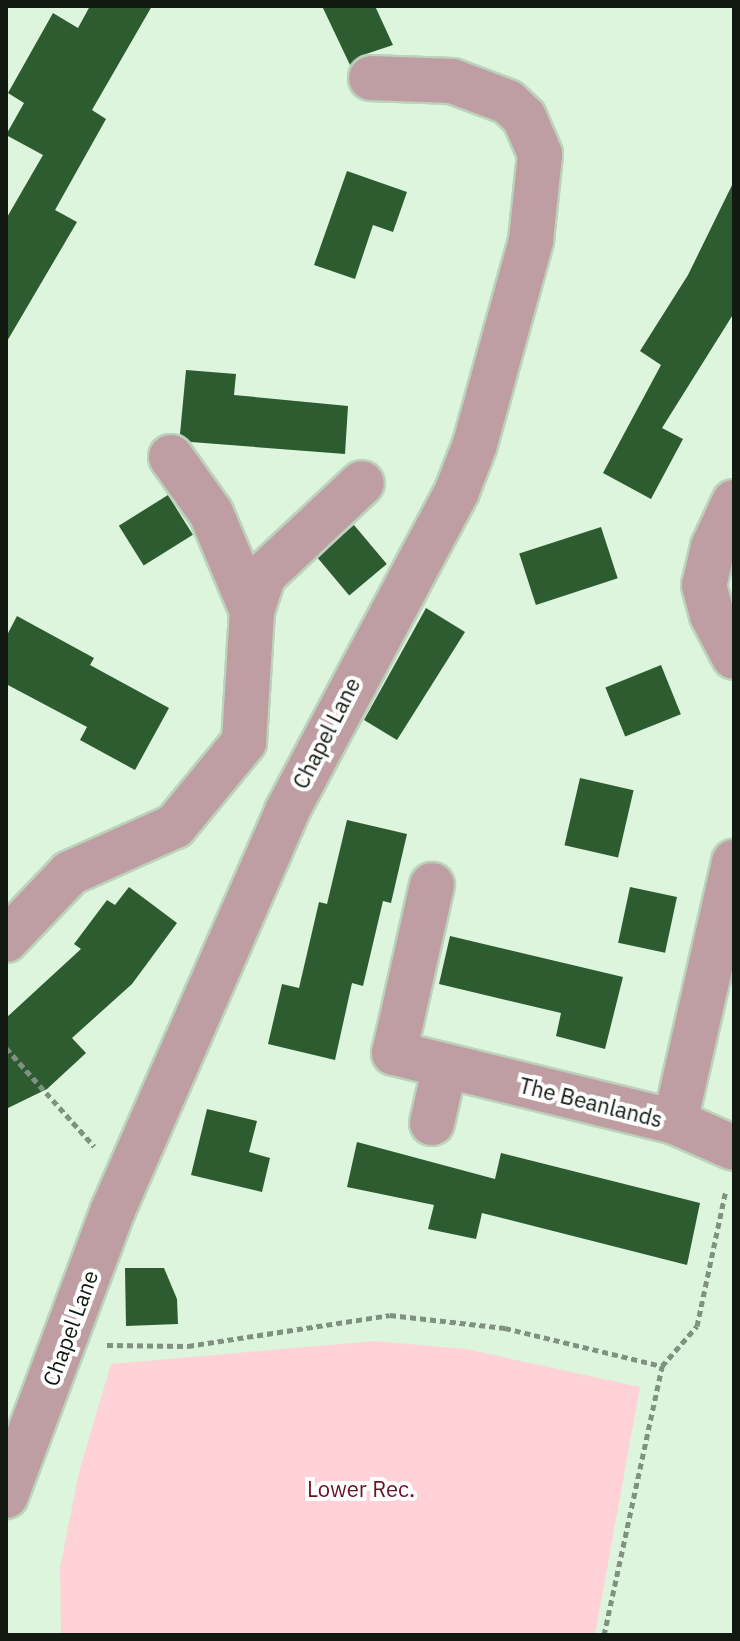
<!DOCTYPE html>
<style>
body{margin:0}
#map{position:relative;width:740px;height:1641px;overflow:hidden;background:#dcf5dc;font-family:"IBM Plex Sans",sans-serif}
div>[style]{position:absolute}
.green>*{inset:0;background:#ffd2d7}
.building>*{inset:0;background:#2e5c31;transform-origin:0 0}
.path>*{height:5px;margin-top:-2.5px;transform-origin:0;background:repeating-linear-gradient(90deg,#809180 0 6px,transparent 0 10px)}
.roads{filter:drop-shadow(2px 0 #bcd2bc) drop-shadow(-2px 0 #bcd2bc) drop-shadow(0 2px #bcd2bc) drop-shadow(0 -2px #bcd2bc)}
.minor>*{height:44px;margin:-22px;padding:0 22px;transform-origin:22px;border-radius:22px;background:#be9ea2}
span{translate:-50% -50%;white-space:nowrap;text-align:center;line-height:1.15;-webkit-text-stroke:8px #fff;paint-order:stroke}
.street-label{font-size:22px;color:#111911}
.park-label{font-size:22px;color:#66132a}
.frame{position:absolute;inset:0;border:8px solid #111911;pointer-events:none}
</style>
<div id="map">
<div class="green">
<i style="clip-path:polygon(374px 1341px,466px 1349px,640px 1387px,595px 1635px,61px 1635px,60px 1568px,79px 1472px,111px 1364px)"></i>
</div>
<div class="building">
<i style="clip-path:polygon(90px 6px,152px 6px,92px 110px,106px 119px,55px 210px,77px 222px,6px 343px,6px 219px,43px 155px,6px 135px,24px 103px,8px 93px,53px 13px,78px 28px)"></i>
<i style="clip-path:polygon(322px 6px,375px 6px,393px 45px,360px 56px,350px 65px)"></i>
<i style="clip-path:polygon(347px 171px,407px 192px,393px 232px,373px 225px,355px 279px,314px 265px)"></i>
<i style="clip-path:polygon(734px 181px,734px 313px,662px 428px,683px 439px,651px 499px,603px 473px,661px 365px,640px 351px,688px 275px)"></i>
<i style="clip-path:polygon(186px 370px,236px 374px,234px 395px,348px 406px,345px 454px,191px 442px,180px 434px)"></i>
<i style="left:168px;top:495px;width:47px;height:58px;rotate:58deg"></i>
<i style="left:354px;top:525px;width:51px;height:49px;rotate:50deg"></i>
<i style="left:601px;top:527px;width:54px;height:86px;rotate:72deg"></i>
<i style="clip-path:polygon(426px 608px,465px 632px,397px 740px,364px 720px)"></i>
<i style="clip-path:polygon(17px 616px,94px 658px,90px 665px,169px 708px,135px 770px,80px 740px,87px 727px,6px 684px,6px 637px)"></i>
<i style="left:661px;top:665px;width:53px;height:60px;rotate:68deg"></i>
<i style="left:580px;top:778px;width:55px;height:69px;rotate:13deg"></i>
<i style="clip-path:polygon(347px 820px,407px 834px,391px 903px,383px 901px,363px 986px,352px 983px,335px 1060px,268px 1044px,282px 984px,299px 988px,319px 902px,327px 904px)"></i>
<i style="clip-path:polygon(129px 887px,177px 923px,132px 984px,72px 1038px,86px 1053px,47px 1089px,6px 1109px,6px 1018px,81px 949px,74px 944px,107px 900px,115px 905px)"></i>
<i style="left:630px;top:887px;width:48px;height:57px;rotate:12deg"></i>
<i style="clip-path:polygon(450px 936px,623px 977px,605px 1049px,556px 1036px,561px 1013px,439px 984px)"></i>
<i style="clip-path:polygon(207px 1109px,257px 1121px,249px 1152px,270px 1158px,262px 1192px,191px 1175px)"></i>
<i style="clip-path:polygon(357px 1142px,495px 1179px,501px 1153px,700px 1203px,687px 1265px,482px 1213px,476px 1239px,428px 1229px,434px 1205px,347px 1187px)"></i>
<i style="clip-path:polygon(125px 1268px,164px 1268px,177px 1299px,178px 1324px,126px 1326px)"></i>
</div>
<div class="path">
<i style="left:6px;top:1048px;width:132px;rotate:48.1deg"></i>
<i style="left:107px;top:1345px;width:81px;rotate:0.7deg"></i>
<i style="left:188px;top:1346px;width:204px;rotate:-8.7deg"></i>
<i style="left:390px;top:1315px;width:116px;rotate:6.4deg"></i>
<i style="left:505px;top:1328px;width:162px;rotate:13.6deg"></i>
<i style="left:604px;top:1635px;width:275px;rotate:-77.8deg"></i>
<i style="left:662px;top:1366px;width:53px;rotate:-48.8deg"></i>
<i style="left:697px;top:1326px;width:139px;rotate:-78deg"></i>
</div>
<div class="roads">
<div class="minor">
<i style="left:171px;top:457px;width:69px;rotate:54.5deg"></i>
<i style="left:211px;top:513px;width:106px;rotate:67.3deg"></i>
<i style="left:734px;top:502px;width:50px;rotate:115deg"></i>
<i style="left:713px;top:547px;width:39px;rotate:103deg"></i>
<i style="left:704px;top:585px;width:31px;rotate:75deg"></i>
<i style="left:712px;top:615px;width:47px;rotate:62.4deg"></i>
<i style="left:432px;top:885px;width:172px;rotate:102.7deg"></i>
<i style="left:394px;top:1053px;width:289px;rotate:13.8deg"></i>
<i style="left:675px;top:1122px;width:64px;rotate:23.8deg"></i>
<i style="left:6px;top:940px;width:93px;rotate:-46.3deg"></i>
<i style="left:70px;top:873px;width:115px;rotate:-24.1deg"></i>
<i style="left:175px;top:826px;width:109px;rotate:-50.6deg"></i>
<i style="left:244px;top:742px;width:131px;rotate:-86.5deg"></i>
<i style="left:252px;top:611px;width:38px;rotate:-72deg"></i>
<i style="left:264px;top:575px;width:134px;rotate:-43.2deg"></i>
<i style="left:675px;top:1122px;width:267px;rotate:-77.2deg"></i>
<i style="left:432px;top:1123px;width:58px;rotate:-77.2deg"></i>
<i style="left:6px;top:1496px;width:305px;rotate:-69.5deg"></i>
<i style="left:113px;top:1210px;width:435px;rotate:-66.4deg"></i>
<i style="left:287px;top:811px;width:362px;rotate:-62deg"></i>
<i style="left:457px;top:491px;width:50px;rotate:-69deg"></i>
<i style="left:475px;top:444px;width:212px;rotate:-74.6deg"></i>
<i style="left:531px;top:240px;width:86px;rotate:-84deg"></i>
<i style="left:540px;top:154px;width:40px;rotate:-113.4deg"></i>
<i style="left:524px;top:117px;width:22px;rotate:-137deg"></i>
<i style="left:508px;top:102px;width:60px;rotate:-159.4deg"></i>
<i style="left:452px;top:81px;width:81px;rotate:-177.9deg"></i>
</div>
</div>
<div class="street-label">
<span style="left:326px;top:733px;rotate:-63deg">Chapel Lane</span>
<span style="left:591px;top:1102px;rotate:14deg">The Beanlands</span>
<span style="left:70px;top:1328px;rotate:-70deg">Chapel Lane</span>
</div>
<div class="park-label">
<span style="left:361px;top:1489px">Lower Rec.</span>
</div>
<div class="frame"></div>
</div>
